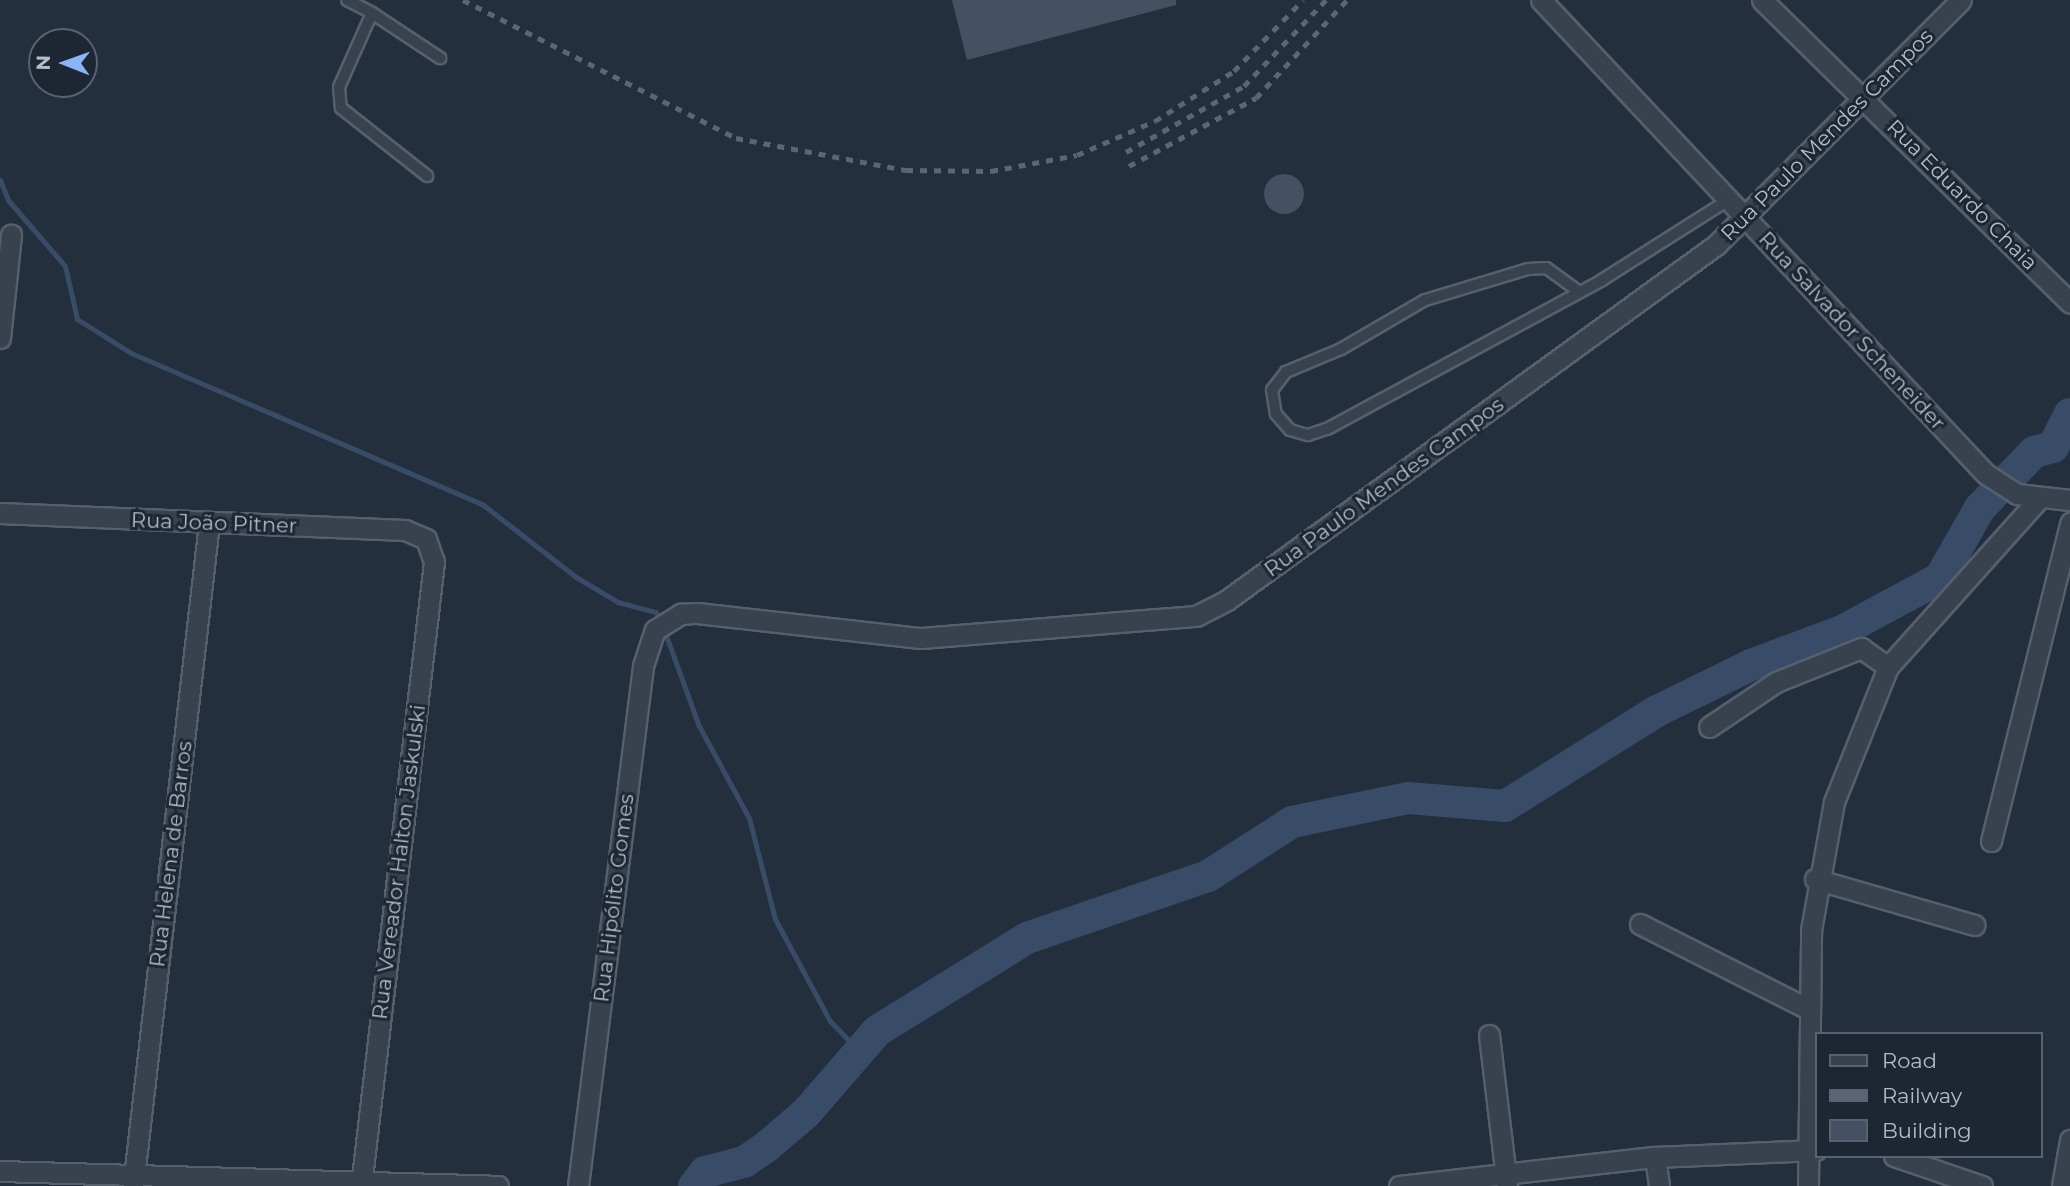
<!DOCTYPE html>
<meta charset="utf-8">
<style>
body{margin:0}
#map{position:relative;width:2070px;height:1186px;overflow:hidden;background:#242f3e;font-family:Montserrat,sans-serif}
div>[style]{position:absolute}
.stream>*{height:5px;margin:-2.5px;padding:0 2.5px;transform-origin:2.5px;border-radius:2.5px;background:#394c67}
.river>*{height:32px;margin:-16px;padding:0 16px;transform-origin:16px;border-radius:16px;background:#394c67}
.building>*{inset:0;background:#455162}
.round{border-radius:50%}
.roads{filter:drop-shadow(2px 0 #565f6c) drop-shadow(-2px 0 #565f6c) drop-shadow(0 2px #565f6c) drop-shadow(0 -2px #565f6c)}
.lane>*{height:10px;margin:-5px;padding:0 5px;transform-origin:5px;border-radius:5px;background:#38414e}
.street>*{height:19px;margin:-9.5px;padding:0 9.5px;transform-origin:9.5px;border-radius:9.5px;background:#38414e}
.rail>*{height:5px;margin-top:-2.5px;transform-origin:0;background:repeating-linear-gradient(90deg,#5a6575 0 7px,transparent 0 14px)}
span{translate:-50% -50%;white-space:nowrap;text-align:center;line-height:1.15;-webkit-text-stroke:6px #1d2633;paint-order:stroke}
.street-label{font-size:21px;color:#b4bcc9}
.legend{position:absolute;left:1815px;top:1032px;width:228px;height:126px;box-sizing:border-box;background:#1d2633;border:2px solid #59626f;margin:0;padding:9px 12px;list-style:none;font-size:21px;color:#b4bcc9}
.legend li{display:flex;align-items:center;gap:14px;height:35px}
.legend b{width:35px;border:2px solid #59626f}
.north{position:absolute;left:28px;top:28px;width:70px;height:70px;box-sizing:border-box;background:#1d2633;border:2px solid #59626f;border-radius:50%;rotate:271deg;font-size:19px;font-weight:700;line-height:28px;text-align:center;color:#b4bcc9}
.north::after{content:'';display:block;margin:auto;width:24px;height:32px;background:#8ab4f8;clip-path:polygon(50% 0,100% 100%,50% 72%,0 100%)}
</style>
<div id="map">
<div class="stream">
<i style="left:0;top:180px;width:22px;rotate:68deg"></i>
<i style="left:8px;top:200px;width:87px;rotate:49.2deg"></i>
<i style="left:65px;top:266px;width:54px;rotate:77.2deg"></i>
<i style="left:77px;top:319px;width:64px;rotate:32.2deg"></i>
<i style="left:131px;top:353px;width:382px;rotate:23.3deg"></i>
<i style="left:482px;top:504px;width:119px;rotate:37.8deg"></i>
<i style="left:576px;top:577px;width:49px;rotate:30.8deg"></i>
<i style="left:618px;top:602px;width:39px;rotate:15deg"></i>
<i style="left:656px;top:612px;width:10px;rotate:66deg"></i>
<i style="left:664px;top:630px;width:102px;rotate:70deg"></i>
<i style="left:699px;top:726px;width:105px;rotate:61.5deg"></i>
<i style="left:749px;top:818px;width:104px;rotate:75.6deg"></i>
<i style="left:775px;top:919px;width:116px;rotate:61.7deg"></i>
<i style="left:830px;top:1021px;width:39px;rotate:46deg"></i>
</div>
<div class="river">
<i style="left:694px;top:1186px;width:18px;rotate:-52deg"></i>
<i style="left:705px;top:1172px;width:40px;rotate:-14.4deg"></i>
<i style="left:744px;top:1162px;width:27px;rotate:-34deg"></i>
<i style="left:766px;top:1147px;width:52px;rotate:-40.4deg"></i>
<i style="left:806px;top:1113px;width:108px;rotate:-49.1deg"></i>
<i style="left:877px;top:1031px;width:176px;rotate:-31.8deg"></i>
<i style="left:1027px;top:938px;width:191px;rotate:-18.9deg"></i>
<i style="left:1208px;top:876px;width:100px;rotate:-32.7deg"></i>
<i style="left:1292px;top:822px;width:118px;rotate:-11.7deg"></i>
<i style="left:1408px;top:798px;width:97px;rotate:4.7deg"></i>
<i style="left:1505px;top:806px;width:179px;rotate:-32deg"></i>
<i style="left:1657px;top:711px;width:105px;rotate:-26.1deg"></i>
<i style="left:1751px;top:665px;width:97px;rotate:-20.5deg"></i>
<i style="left:1842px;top:631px;width:111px;rotate:-28.4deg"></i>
<i style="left:1940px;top:578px;width:81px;rotate:-60.3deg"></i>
<i style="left:1980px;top:508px;width:78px;rotate:-46deg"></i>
<i style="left:2034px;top:452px;width:20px;rotate:-15deg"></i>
<i style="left:2053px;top:447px;width:37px;rotate:-63deg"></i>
</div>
<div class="building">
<i style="clip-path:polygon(952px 0,1176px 0,1176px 5px,967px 60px)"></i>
<i class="round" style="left:1264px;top:174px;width:40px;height:40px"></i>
</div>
<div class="roads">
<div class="lane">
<i style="left:347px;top:0;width:28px;rotate:27deg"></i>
<i style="left:372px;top:13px;width:81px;rotate:114deg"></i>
<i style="left:339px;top:87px;width:21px;rotate:85deg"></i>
<i style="left:341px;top:108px;width:110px;rotate:38.3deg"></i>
<i style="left:372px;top:13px;width:82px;rotate:33.5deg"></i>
<i style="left:1578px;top:291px;width:39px;rotate:-144deg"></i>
<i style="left:1546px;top:268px;width:18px;rotate:177deg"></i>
<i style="left:1528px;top:269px;width:108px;rotate:163.2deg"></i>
<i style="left:1425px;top:300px;width:97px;rotate:149.7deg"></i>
<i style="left:1341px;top:349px;width:60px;rotate:157.3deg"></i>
<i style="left:1286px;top:372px;width:23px;rotate:128deg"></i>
<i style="left:1272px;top:390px;width:24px;rotate:81deg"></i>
<i style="left:1276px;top:414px;width:21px;rotate:49deg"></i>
<i style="left:1290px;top:430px;width:19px;rotate:16deg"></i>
<i style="left:1308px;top:435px;width:20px;rotate:-18deg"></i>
<i style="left:1327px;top:429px;width:313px;rotate:-28.4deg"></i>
<i style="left:1602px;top:280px;width:149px;rotate:-32.4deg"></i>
</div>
<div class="street">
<i style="left:1541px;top:0;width:650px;rotate:46.81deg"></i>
<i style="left:1986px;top:474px;width:37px;rotate:33deg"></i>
<i style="left:2017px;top:494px;width:53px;rotate:6.5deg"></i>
<i style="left:1762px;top:0;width:432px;rotate:44.5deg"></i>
<i style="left:0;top:338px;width:104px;rotate:-83.9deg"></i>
<i style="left:0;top:513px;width:405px;rotate:2.4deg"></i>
<i style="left:405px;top:530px;width:23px;rotate:23deg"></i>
<i style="left:426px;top:539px;width:24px;rotate:71deg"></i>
<i style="left:434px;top:562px;width:628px;rotate:96.67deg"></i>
<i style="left:1709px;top:727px;width:81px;rotate:-33.9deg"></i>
<i style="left:1776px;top:682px;width:92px;rotate:-21.8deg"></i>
<i style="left:1861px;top:648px;width:33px;rotate:35deg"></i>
<i style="left:1991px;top:841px;width:328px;rotate:-76deg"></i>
<i style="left:1815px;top:879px;width:166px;rotate:16.1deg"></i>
<i style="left:1640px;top:924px;width:188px;rotate:26.8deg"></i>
<i style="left:1489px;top:1035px;width:152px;rotate:83.2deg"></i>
<i style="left:1894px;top:1156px;width:93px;rotate:18.8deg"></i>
<i style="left:1655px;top:1157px;width:29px;rotate:82deg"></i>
<i style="left:0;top:1171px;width:498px;rotate:1.7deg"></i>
<i style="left:133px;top:1186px;width:667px;rotate:-83.46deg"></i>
<i style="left:578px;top:1186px;width:524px;rotate:-82.87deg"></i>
<i style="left:643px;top:666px;width:38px;rotate:-72deg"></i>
<i style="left:655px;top:630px;width:31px;rotate:-32deg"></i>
<i style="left:681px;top:614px;width:16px;rotate:-4deg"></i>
<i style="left:697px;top:613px;width:225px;rotate:6.4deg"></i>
<i style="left:921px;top:638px;width:276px;rotate:-4.6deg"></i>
<i style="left:1196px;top:616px;width:35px;rotate:-27deg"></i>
<i style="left:1227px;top:600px;width:604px;rotate:-35.98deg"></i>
<i style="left:1716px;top:245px;width:346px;rotate:-45deg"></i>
<i style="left:1399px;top:1186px;width:258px;rotate:-6.5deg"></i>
<i style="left:1655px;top:1157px;width:161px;rotate:-2.5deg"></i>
<i style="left:1808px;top:1186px;width:256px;rotate:-89.3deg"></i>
<i style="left:1811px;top:930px;width:130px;rotate:-79.8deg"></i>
<i style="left:1834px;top:802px;width:145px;rotate:-68.2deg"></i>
<i style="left:1888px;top:667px;width:226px;rotate:-48.1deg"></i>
<i style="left:2062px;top:1186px;width:47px;rotate:-80.1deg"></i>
</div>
</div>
<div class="rail">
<i style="left:463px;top:0;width:306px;rotate:26.8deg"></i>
<i style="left:736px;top:138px;width:173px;rotate:10.7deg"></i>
<i style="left:906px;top:170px;width:85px;rotate:0.7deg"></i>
<i style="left:991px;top:171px;width:87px;rotate:-10.5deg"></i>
<i style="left:1077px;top:155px;width:85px;rotate:-23.6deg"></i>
<i style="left:1155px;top:121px;width:93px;rotate:-32.3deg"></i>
<i style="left:1234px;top:71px;width:99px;rotate:-45.8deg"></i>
<i style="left:1126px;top:152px;width:135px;rotate:-29.2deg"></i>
<i style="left:1244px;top:86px;width:119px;rotate:-46.4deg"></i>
<i style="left:1129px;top:166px;width:144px;rotate:-28.2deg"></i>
<i style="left:1256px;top:98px;width:134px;rotate:-47.1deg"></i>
</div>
<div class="street-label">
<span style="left:1827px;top:135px;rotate:-45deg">Rua Paulo Mendes Campos</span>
<span style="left:1962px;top:195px;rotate:45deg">Rua Eduardo Chaia</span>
<span style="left:1852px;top:331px;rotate:47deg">Rua Salvador Scheneider</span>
<span style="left:1384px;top:487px;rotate:-36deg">Rua Paulo Mendes Campos</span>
<span style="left:214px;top:523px;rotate:2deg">Rua João Pitner</span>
<span style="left:171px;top:854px;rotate:-83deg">Rua Helena de Barros</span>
<span style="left:399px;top:862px;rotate:-83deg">Rua Vereador Halton Jaskulski</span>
<span style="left:614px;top:898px;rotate:-83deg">Rua Hipólito Gomes</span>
</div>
<ul class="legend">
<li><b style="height:9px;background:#38414e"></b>Road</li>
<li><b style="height:9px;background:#5a6575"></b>Railway</li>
<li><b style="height:19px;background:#455162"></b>Building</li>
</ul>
<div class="north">N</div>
</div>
